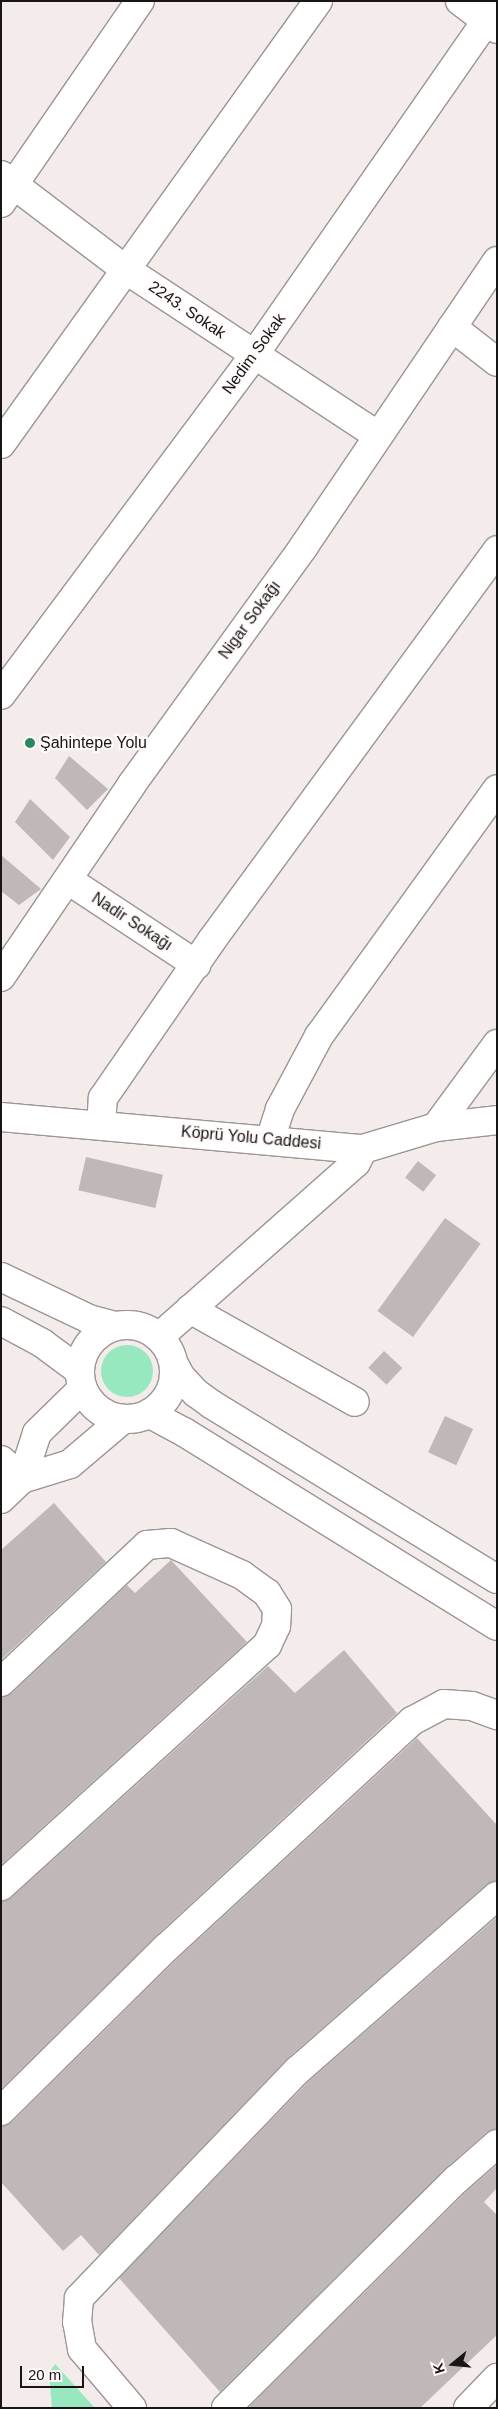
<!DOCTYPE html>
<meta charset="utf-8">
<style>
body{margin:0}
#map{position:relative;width:498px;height:2409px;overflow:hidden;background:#f4ebeb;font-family:Helvetica,sans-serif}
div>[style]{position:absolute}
.green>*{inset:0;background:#97e8be}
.round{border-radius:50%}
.building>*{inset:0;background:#c0b8b7;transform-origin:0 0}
.roads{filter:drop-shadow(1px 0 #9d9494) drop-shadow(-1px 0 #9d9494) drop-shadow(0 1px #9d9494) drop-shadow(0 -1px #9d9494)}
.minor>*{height:28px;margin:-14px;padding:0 14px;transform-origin:14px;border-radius:14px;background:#fff}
.major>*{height:28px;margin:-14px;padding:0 14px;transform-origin:14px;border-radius:14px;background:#fff}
.major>.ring{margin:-14px;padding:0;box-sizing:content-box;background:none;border:28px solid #fff;border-radius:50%}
.dots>*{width:14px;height:14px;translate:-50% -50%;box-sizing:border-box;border:2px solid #fff9f9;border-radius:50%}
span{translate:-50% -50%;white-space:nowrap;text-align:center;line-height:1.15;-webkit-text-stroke:4.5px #fff9f9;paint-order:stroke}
.street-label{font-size:16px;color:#181515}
.poi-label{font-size:16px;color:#181515}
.left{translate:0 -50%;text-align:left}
.frame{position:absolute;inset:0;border:2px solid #181515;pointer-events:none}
.north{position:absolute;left:428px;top:2339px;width:50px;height:50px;-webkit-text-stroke:4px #fff9f9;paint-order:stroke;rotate:253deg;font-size:14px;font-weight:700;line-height:20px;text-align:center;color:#181515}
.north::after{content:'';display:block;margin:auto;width:18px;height:22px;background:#181515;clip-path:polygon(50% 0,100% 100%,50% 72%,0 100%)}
.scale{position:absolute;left:20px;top:2366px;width:64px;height:22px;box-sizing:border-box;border:2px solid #181515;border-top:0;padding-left:6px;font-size:15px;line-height:18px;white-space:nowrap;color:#181515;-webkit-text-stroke:4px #fff9f9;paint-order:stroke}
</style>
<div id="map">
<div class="green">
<i class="round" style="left:101px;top:1345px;width:52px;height:52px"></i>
<i style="clip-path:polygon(55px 2364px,95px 2408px,52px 2408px,49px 2373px)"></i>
</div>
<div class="building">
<i style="clip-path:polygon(69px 756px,108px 789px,87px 810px,55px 778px)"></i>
<i style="clip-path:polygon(30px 799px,70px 837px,53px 860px,15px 822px)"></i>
<i style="clip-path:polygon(1px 855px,41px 889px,19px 905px,1px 891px)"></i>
<i style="left:86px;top:1157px;width:79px;height:34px;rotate:13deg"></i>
<i style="left:418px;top:1161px;width:23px;height:21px;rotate:38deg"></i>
<i style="left:445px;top:1218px;width:44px;height:115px;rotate:36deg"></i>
<i style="left:384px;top:1351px;width:25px;height:23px;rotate:43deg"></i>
<i style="left:445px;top:1416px;width:31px;height:40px;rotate:25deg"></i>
<i style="clip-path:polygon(54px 1503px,106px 1562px,1px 1660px,1px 1550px)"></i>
<i style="clip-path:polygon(171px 1560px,247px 1642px,1px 1865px,1px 1697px,12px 1693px,127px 1585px,135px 1593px)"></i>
<i style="clip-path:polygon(344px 1650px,397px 1713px,155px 1937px,1px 2089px,1px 1901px,11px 1898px,268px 1666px,295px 1693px)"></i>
<i style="clip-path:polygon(417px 1738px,497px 1825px,497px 1881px,487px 1884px,288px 2058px,99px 2255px,81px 2235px,63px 2251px,1px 2182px,1px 2126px,12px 2122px,177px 1959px)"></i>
<i style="clip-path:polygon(497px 1917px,497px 2129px,487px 2132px,446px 2168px,220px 2392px,119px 2278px,309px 2081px)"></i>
<i style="clip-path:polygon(497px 2165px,497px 2188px,484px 2202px,497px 2215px,497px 2335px,420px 2408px,248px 2408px,468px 2190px)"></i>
</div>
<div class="roads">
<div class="minor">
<i style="left:460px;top:1px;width:46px;rotate:37.1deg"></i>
<i style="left:1px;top:175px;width:156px;rotate:37.2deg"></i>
<i style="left:125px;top:269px;width:303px;rotate:33.4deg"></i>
<i style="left:1px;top:203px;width:245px;rotate:-55.5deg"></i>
<i style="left:452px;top:327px;width:57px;rotate:37.9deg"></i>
<i style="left:1px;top:444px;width:545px;rotate:-54.41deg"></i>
<i style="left:1px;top:695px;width:424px;rotate:-53.3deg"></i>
<i style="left:254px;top:355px;width:426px;rotate:-55.2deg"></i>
<i style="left:68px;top:880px;width:154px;rotate:33.4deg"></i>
<i style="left:1px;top:977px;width:233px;rotate:-55.8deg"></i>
<i style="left:132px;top:784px;width:294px;rotate:-54.1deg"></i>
<i style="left:304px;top:546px;width:344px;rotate:-55.9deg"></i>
<i style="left:1px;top:1117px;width:363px;rotate:5.1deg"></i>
<i style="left:363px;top:1149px;width:76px;rotate:-16.8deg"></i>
<i style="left:436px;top:1127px;width:61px;rotate:-6.5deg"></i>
<i style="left:101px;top:1125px;width:27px;rotate:-86deg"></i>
<i style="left:103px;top:1098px;width:192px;rotate:-55.4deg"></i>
<i style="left:212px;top:940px;width:483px;rotate:-53.8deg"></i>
<i style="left:436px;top:1127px;width:103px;rotate:-53.7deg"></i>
<i style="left:270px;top:1140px;width:33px;rotate:-72deg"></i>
<i style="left:280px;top:1109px;width:83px;rotate:-61.9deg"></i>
<i style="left:319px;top:1036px;width:304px;rotate:-54.2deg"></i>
<i style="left:190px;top:1309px;width:189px;rotate:29.4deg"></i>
<i style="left:159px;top:1337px;width:263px;rotate:-41.5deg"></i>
<i style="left:356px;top:1163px;width:16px;rotate:-63deg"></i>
<i style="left:1px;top:1460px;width:28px;rotate:42deg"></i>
<i style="left:22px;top:1479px;width:48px;rotate:-71.9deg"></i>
<i style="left:37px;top:1433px;width:63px;rotate:-44.4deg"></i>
<i style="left:1px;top:1499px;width:29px;rotate:-44deg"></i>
<i style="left:22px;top:1479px;width:50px;rotate:-17.4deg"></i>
<i style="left:70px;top:1464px;width:70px;rotate:-40.3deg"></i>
<i style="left:1px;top:1682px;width:200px;rotate:-43.2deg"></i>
<i style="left:147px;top:1545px;width:24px;rotate:-5deg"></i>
<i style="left:171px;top:1543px;width:78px;rotate:24.3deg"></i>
<i style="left:242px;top:1575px;width:31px;rotate:36deg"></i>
<i style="left:267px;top:1593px;width:19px;rotate:58deg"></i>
<i style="left:277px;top:1609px;width:17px;rotate:93deg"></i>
<i style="left:276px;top:1626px;width:21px;rotate:115deg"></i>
<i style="left:267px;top:1645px;width:359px;rotate:137.8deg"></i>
<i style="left:1px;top:2111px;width:232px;rotate:-44.7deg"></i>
<i style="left:166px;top:1948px;width:335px;rotate:-42.7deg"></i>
<i style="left:412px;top:1721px;width:36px;rotate:-28deg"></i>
<i style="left:444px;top:1704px;width:28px;rotate:4deg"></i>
<i style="left:472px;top:1706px;width:27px;rotate:20deg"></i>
<i style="left:132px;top:2408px;width:77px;rotate:-130.3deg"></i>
<i style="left:82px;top:2349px;width:27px;rotate:-100deg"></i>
<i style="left:77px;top:2322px;width:24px;rotate:-85deg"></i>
<i style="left:79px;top:2298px;width:316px;rotate:-46.2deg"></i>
<i style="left:298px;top:2070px;width:264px;rotate:-41.2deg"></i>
<i style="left:226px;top:2408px;width:325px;rotate:-44.8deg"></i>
<i style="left:457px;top:2179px;width:53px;rotate:-41.2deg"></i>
<i style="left:468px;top:2408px;width:42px;rotate:-46deg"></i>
</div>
<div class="major">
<i style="left:1px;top:1277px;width:98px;rotate:25.5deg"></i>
<i style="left:89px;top:1319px;width:28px;rotate:15deg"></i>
<i style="left:1px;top:1321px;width:47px;rotate:28.2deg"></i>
<i style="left:42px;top:1343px;width:47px;rotate:36.4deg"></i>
<i class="ring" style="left:80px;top:1325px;width:66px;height:66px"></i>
<i style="left:174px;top:1364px;width:15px;rotate:62deg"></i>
<i style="left:181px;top:1377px;width:22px;rotate:47deg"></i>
<i style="left:196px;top:1393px;width:19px;rotate:36deg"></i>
<i style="left:211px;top:1404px;width:335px;rotate:31.5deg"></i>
<i style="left:150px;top:1414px;width:38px;rotate:28deg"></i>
<i style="left:184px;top:1432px;width:368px;rotate:31.8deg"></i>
</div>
</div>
<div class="dots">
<i style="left:30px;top:743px;background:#29875f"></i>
</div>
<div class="street-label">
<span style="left:187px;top:310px;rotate:34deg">2243. Sokak</span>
<span style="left:254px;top:354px;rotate:-54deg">Nedim Sokak</span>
<span style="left:250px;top:620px;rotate:-54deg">Nigar Sokağı</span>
<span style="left:132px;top:922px;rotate:33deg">Nadir Sokağı</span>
<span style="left:251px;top:1138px;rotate:5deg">Köprü Yolu Caddesi</span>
</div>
<div class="poi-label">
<span class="left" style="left:40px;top:743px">Şahintepe Yolu</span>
</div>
<div class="frame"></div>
<div class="north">K</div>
<div class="scale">20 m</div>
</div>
